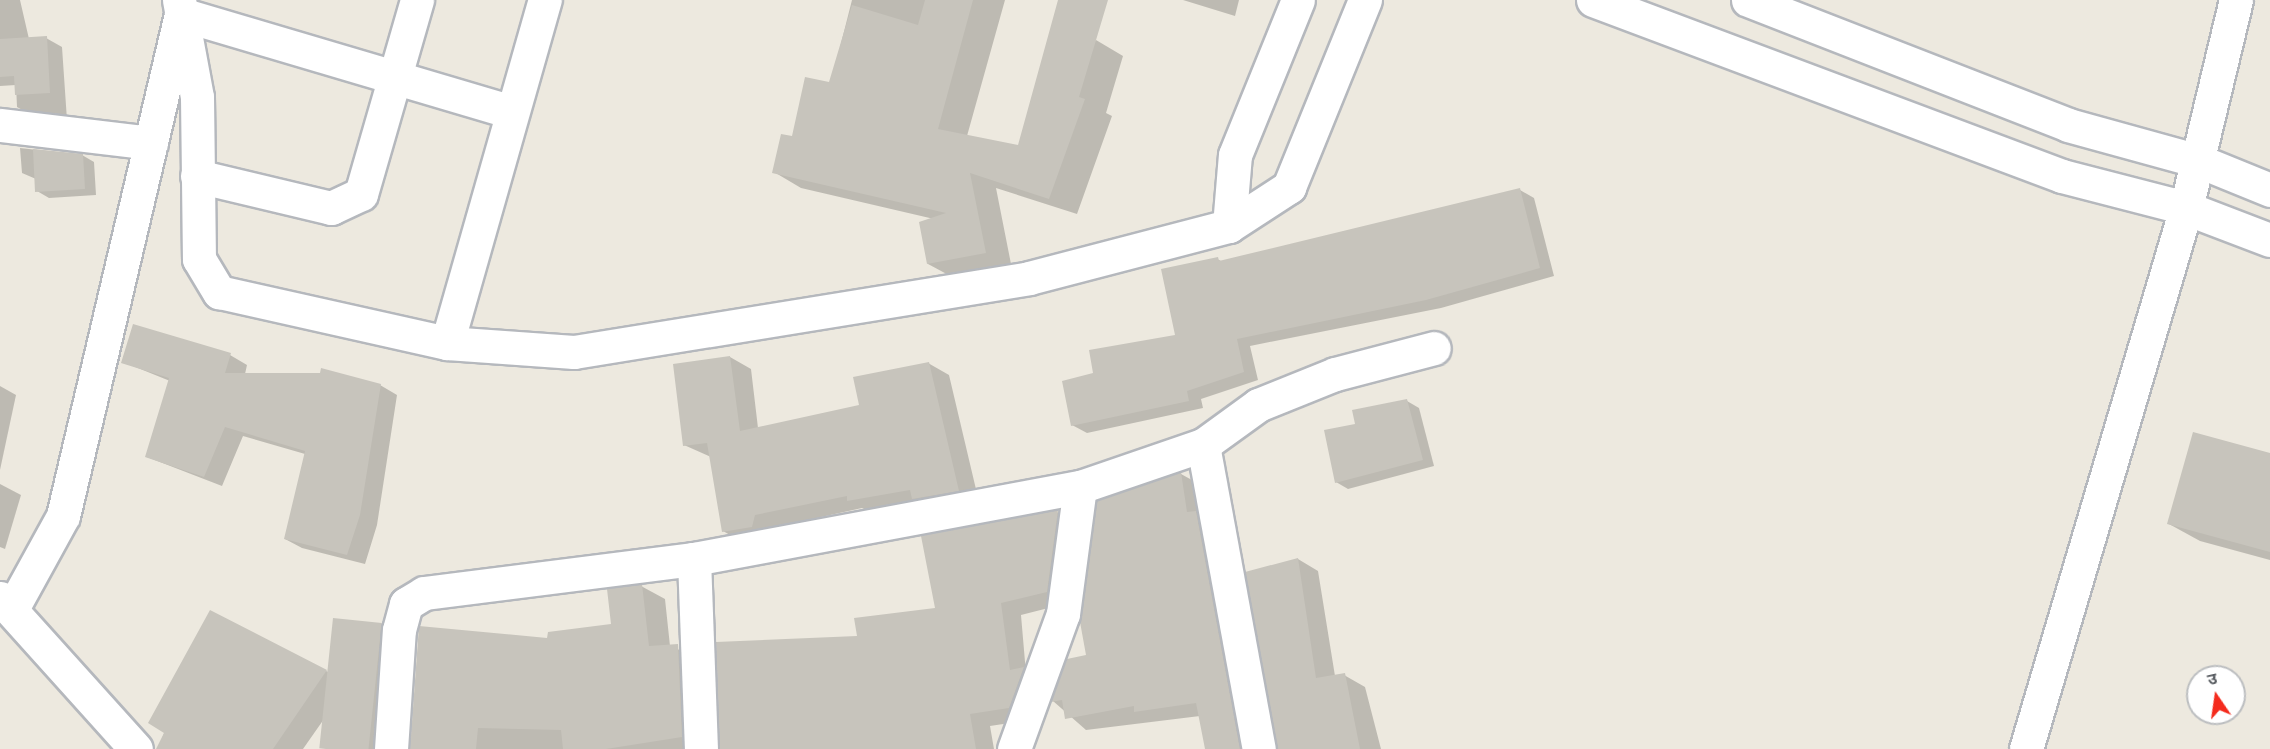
<!DOCTYPE html>
<meta charset="utf-8">
<style>
body{margin:0}
#map{position:relative;width:2270px;height:749px;overflow:hidden;background:#ede9df;font-family:Signika,"Noto Sans Devanagari",sans-serif}
div>[style]{position:absolute}
.shadow>*{inset:0;background:#0003}
.building>*{inset:0;background:#c7c4bc;transform-origin:0 0}
.roads{filter:drop-shadow(2px 0 #b5b8bd) drop-shadow(-2px 0 #b5b8bd) drop-shadow(0 2px #b5b8bd) drop-shadow(0 -2px #b5b8bd)}
.minor>*{height:33px;margin:-16.5px;padding:0 16.5px;transform-origin:16.5px;border-radius:16.5px;background:#fff}
span{translate:-50% -50%;white-space:nowrap;text-align:center;line-height:1.15;-webkit-text-stroke:5px #fff;paint-order:stroke}
.north{position:absolute;left:2186px;top:665px;width:60px;height:60px;box-sizing:border-box;background:#fff;border:2px solid #bcbec0;border-radius:50%;rotate:347deg;font-size:16px;font-weight:700;line-height:24px;text-align:center;color:#585c61}
.north::after{content:'';display:block;margin:auto;width:21px;height:27px;background:#f42b1d;clip-path:polygon(50% 0,100% 100%,50% 72%,0 100%)}
</style>
<div id="map">
<div class="shadow">
<i style="clip-path:polygon(0 0,20px 0,29px 39px,46px 38px,62px 47px,67px 120px,33px 116px,17px 107px,16px 85px,0 86px)"></i>
<i style="clip-path:polygon(852px 0,1005px 0,967px 136px,1019px 147px,1096px 40px,1123px 56px,1106px 113px,1112px 116px,1077px 214px,996px 188px,1012px 269px,956px 279px,928px 264px,934px 219px,801px 188px,774px 172px,831px 83px)"></i>
<i style="clip-path:polygon(1183px 0,1239px 0,1235px 16px)"></i>
<i style="clip-path:polygon(20px 148px,82px 155px,94px 162px,96px 195px,49px 198px,37px 191px,36px 179px,22px 173px)"></i>
<i style="clip-path:polygon(1520px 190px,1534px 198px,1554px 276px,1441px 308px,1250px 346px,1258px 380px,1201px 399px,1203px 408px,1087px 433px,1072px 425px,1094px 375px,1177px 337px,1217px 259px,1223px 262px)"></i>
<i style="clip-path:polygon(230px 355px,247px 365px,245px 374px,380px 385px,397px 395px,377px 525px,365px 564px,302px 548px,285px 539px,305px 454px,243px 436px,222px 486px,147px 457px,170px 381px,123px 362px)"></i>
<i style="clip-path:polygon(730px 357px,751px 369px,758px 428px,861px 406px,928px 363px,949px 375px,979px 502px,870px 512px,862px 508px,776px 527px,773px 539px,744px 543px,723px 531px,711px 457px,684px 445px)"></i>
<i style="clip-path:polygon(0 386px,16px 395px,0 470px)"></i>
<i style="clip-path:polygon(1407px 401px,1419px 408px,1434px 466px,1348px 489px,1336px 482px)"></i>
<i style="clip-path:polygon(2270px 454px,2270px 560px,2200px 541px,2169px 524px)"></i>
<i style="clip-path:polygon(1181px 474px,1201px 485px,1257px 749px,1207px 749px,1200px 716px,1086px 730px,1053px 701px,1087px 656px)"></i>
<i style="clip-path:polygon(0 484px,21px 495px,5px 549px,0 547px)"></i>
<i style="clip-path:polygon(1058px 512px,1078px 524px,1068px 603px,1021px 615px,1030px 720px,990px 726px,994px 749px,721px 749px,858px 637px,937px 609px)"></i>
<i style="clip-path:polygon(1298px 559px,1318px 571px,1335px 676px,1344px 675px,1365px 687px,1381px 749px,1286px 749px)"></i>
<i style="clip-path:polygon(641px 586px,665px 599px,670px 646px,701px 659px,705px 749px,411px 749px,549px 640px,613px 625px)"></i>
<i style="clip-path:polygon(210px 612px,332px 674px,381px 624px,404px 637px,396px 749px,329px 749px,331px 709px,303px 749px,158px 749px)"></i>
</div>
<div class="building">
<i style="clip-path:polygon(925px 0,973px 0,938px 129px,1018px 145px,1058px 0,1108px 0,1079px 97px,1085px 99px,1049px 199px,970px 173px,986px 253px,927px 264px,919px 222px,946px 213px,772px 173px,781px 134px,792px 136px,805px 77px,829px 82px,852px 5px,918px 25px)"></i>
<i style="clip-path:polygon(47px 36px,50px 93px,15px 95px,14px 76px,0 77px,0 39px)"></i>
<i style="clip-path:polygon(33px 149px,83px 154px,85px 189px,35px 192px)"></i>
<i style="clip-path:polygon(1520px 188px,1540px 268px,1426px 300px,1237px 339px,1244px 372px,1187px 391px,1189px 401px,1071px 426px,1062px 381px,1093px 373px,1089px 350px,1175px 335px,1161px 269px,1218px 257px,1219px 261px)"></i>
<i style="clip-path:polygon(133px 324px,231px 353px,225px 373px,320px 373px,321px 368px,381px 384px,360px 515px,347px 555px,284px 539px,305px 451px,225px 427px,204px 477px,145px 457px,169px 378px,121px 363px)"></i>
<i style="clip-path:polygon(730px 356px,740px 431px,859px 405px,853px 377px,929px 362px,959px 491px,912px 499px,910px 490px,847px 501px,847px 496px,755px 515px,752px 527px,722px 532px,707px 443px,683px 446px,673px 364px)"></i>
<i style="clip-path:polygon(1407px 399px,1423px 460px,1335px 483px,1324px 430px,1355px 424px,1352px 410px)"></i>
<i style="clip-path:polygon(2193px 432px,2270px 453px,2270px 552px,2167px 524px)"></i>
<i style="clip-path:polygon(1181px 472px,1187px 512px,1196px 511px,1240px 749px,1205px 749px,1196px 703px,1134px 712px,1134px 706px,1065px 719px,1062px 700px,1051px 702px,1067px 659px,1086px 655px,1080px 622px,1097px 501px)"></i>
<i style="clip-path:polygon(1058px 510px,1047px 592px,1001px 603px,1010px 670px,1024px 667px,1009px 708px,970px 714px,976px 749px,720px 749px,716px 642px,857px 636px,854px 618px,935px 608px,921px 536px)"></i>
<i style="clip-path:polygon(1298px 558px,1316px 678px,1345px 673px,1360px 749px,1277px 749px,1245px 572px)"></i>
<i style="clip-path:polygon(642px 584px,649px 646px,678px 644px,682px 737px,606px 749px,563px 749px,561px 730px,478px 728px,476px 749px,410px 749px,419px 626px,547px 638px,548px 632px,611px 624px,607px 589px)"></i>
<i style="clip-path:polygon(210px 610px,327px 670px,273px 749px,156px 749px,164px 733px,148px 723px)"></i>
<i style="left:333px;top:618px;width:49px;height:131px;rotate:6deg"></i>
</div>
<div class="roads">
<div class="minor">
<i style="left:179px;top:0;width:99px;rotate:79.5deg"></i>
<i style="left:197px;top:97px;width:162px;rotate:89.3deg"></i>
<i style="left:199px;top:259px;width:39px;rotate:59deg"></i>
<i style="left:219px;top:292px;width:234px;rotate:12.6deg"></i>
<i style="left:447px;top:343px;width:127px;rotate:4.1deg"></i>
<i style="left:574px;top:352px;width:461px;rotate:-9.2deg"></i>
<i style="left:1029px;top:278px;width:207px;rotate:-14.6deg"></i>
<i style="left:1229px;top:226px;width:72px;rotate:-33deg"></i>
<i style="left:1289px;top:187px;width:202px;rotate:-67.9deg"></i>
<i style="left:1593px;top:0;width:501px;rotate:20.57deg"></i>
<i style="left:2062px;top:176px;width:128px;rotate:14.5deg"></i>
<i style="left:2186px;top:208px;width:90px;rotate:20.9deg"></i>
<i style="left:1748px;top:0;width:344px;rotate:21.3deg"></i>
<i style="left:2068px;top:125px;width:136px;rotate:15.4deg"></i>
<i style="left:2199px;top:161px;width:77px;rotate:22.2deg"></i>
<i style="left:0;top:125px;width:152px;rotate:6.8deg"></i>
<i style="left:197px;top:176px;width:138px;rotate:13.4deg"></i>
<i style="left:331px;top:208px;width:33px;rotate:-25deg"></i>
<i style="left:361px;top:194px;width:202px;rotate:-73.9deg"></i>
<i style="left:1229px;top:226px;width:71px;rotate:-85.2deg"></i>
<i style="left:1235px;top:155px;width:167px;rotate:-67.9deg"></i>
<i style="left:447px;top:343px;width:357px;rotate:-74.1deg"></i>
<i style="left:1203px;top:445px;width:309px;rotate:79.6deg"></i>
<i style="left:694px;top:559px;width:190px;rotate:87.9deg"></i>
<i style="left:0;top:598px;width:203px;rotate:48deg"></i>
<i style="left:13px;top:607px;width:104px;rotate:-61.2deg"></i>
<i style="left:63px;top:516px;width:516px;rotate:-76.77deg"></i>
<i style="left:181px;top:14px;width:345px;rotate:16.5deg"></i>
<i style="left:391px;top:749px;width:119px;rotate:-86.2deg"></i>
<i style="left:399px;top:630px;width:27px;rotate:-75deg"></i>
<i style="left:406px;top:604px;width:21px;rotate:-31deg"></i>
<i style="left:424px;top:593px;width:272px;rotate:-7.2deg"></i>
<i style="left:694px;top:559px;width:393px;rotate:-10.6deg"></i>
<i style="left:1080px;top:487px;width:130px;rotate:-18.9deg"></i>
<i style="left:1203px;top:445px;width:68px;rotate:-36deg"></i>
<i style="left:1258px;top:405px;width:83px;rotate:-21.9deg"></i>
<i style="left:1335px;top:374px;width:102px;rotate:-14.7deg"></i>
<i style="left:1014px;top:749px;width:144px;rotate:-70.1deg"></i>
<i style="left:1063px;top:614px;width:128px;rotate:-82.4deg"></i>
<i style="left:2026px;top:749px;width:564px;rotate:-73.52deg"></i>
<i style="left:2186px;top:208px;width:214px;rotate:-76.5deg"></i>
</div>
</div>
<div class="north">उ</div>
</div>
